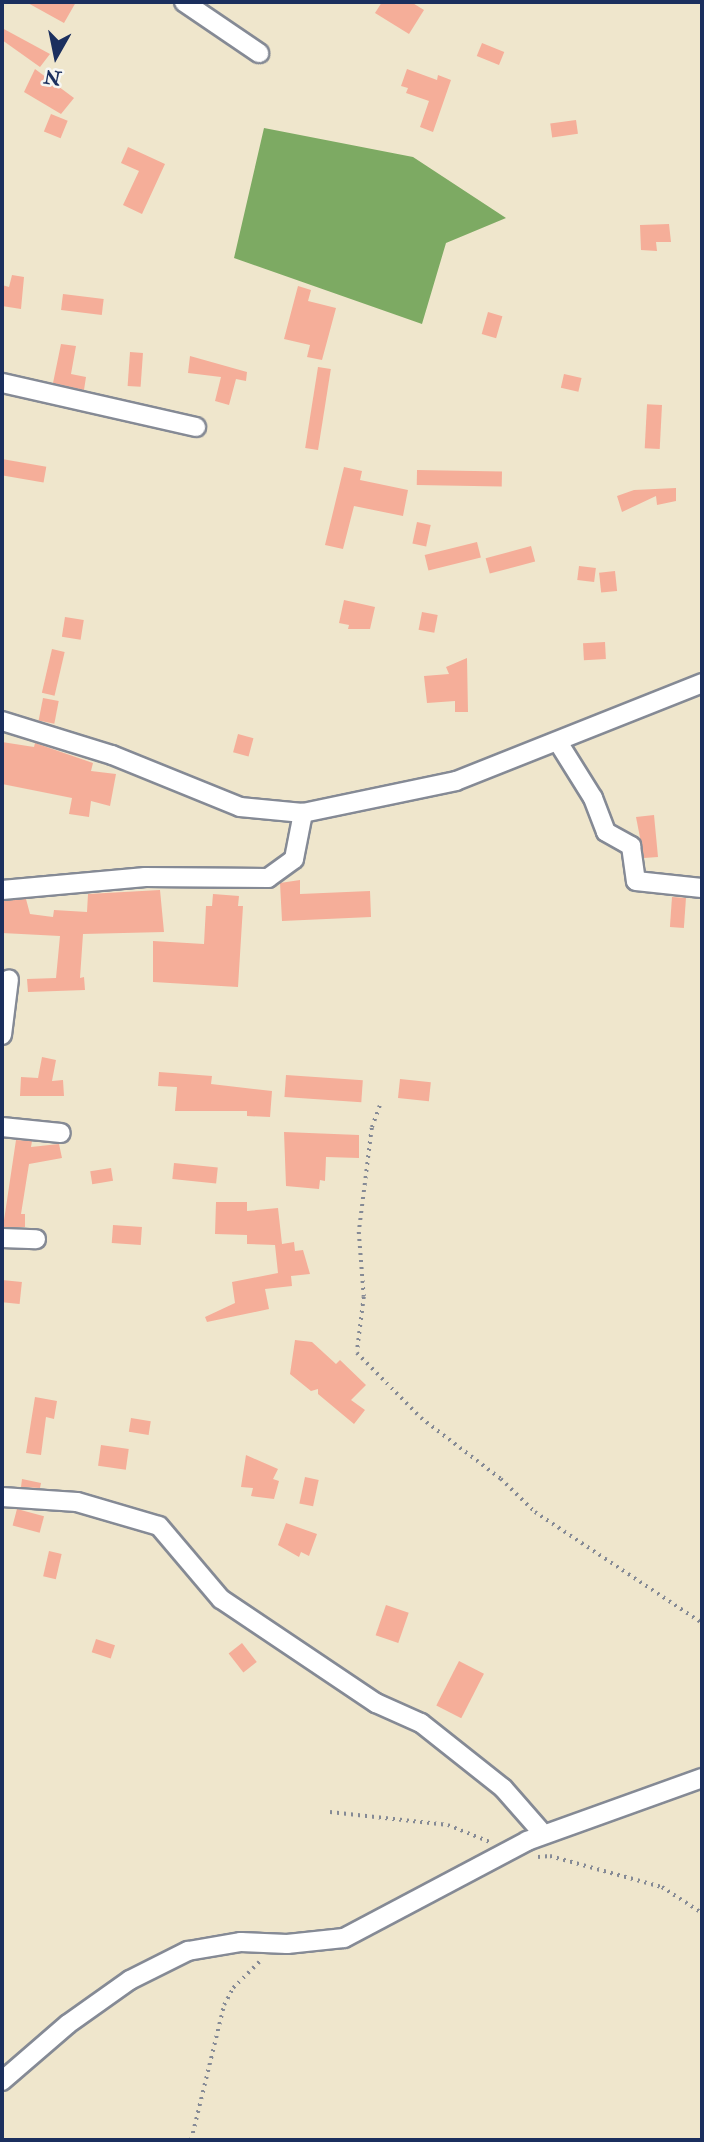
<!DOCTYPE html>
<style>
body{margin:0}
#map{position:relative;width:704px;height:2142px;overflow:hidden;background:#efe6cc;font-family:"IM FELL Double Pica",serif}
div>[style]{position:absolute}
.forest>*{inset:0;background:#7daa63}
.building>*{inset:0;background:#f5ae99;transform-origin:0 0}
.path>*{height:3.5px;margin-top:-1.75px;transform-origin:0;background:repeating-linear-gradient(90deg,#858a95 0 2px,transparent 0 7px)}
.roads{filter:drop-shadow(2px 0 #858a95) drop-shadow(-2px 0 #858a95) drop-shadow(0 2px #858a95) drop-shadow(0 -2px #858a95)}
.street>*{height:18px;margin:-9px;padding:0 9px;transform-origin:9px;border-radius:9px;background:#fff}
span{translate:-50% -50%;white-space:nowrap;text-align:center;line-height:1.15;-webkit-text-stroke:7px #f6f6f2;paint-order:stroke}
.frame{position:absolute;inset:0;border:4px solid #1b2f5e;pointer-events:none}
.north{position:absolute;left:21px;top:21px;width:70px;height:70px;-webkit-text-stroke:5px #f6f6f2;paint-order:stroke;rotate:189deg;font-size:19px;font-weight:700;line-height:28px;text-align:center;color:#1b2f5e}
.north::after{content:'';display:block;margin:auto;width:24px;height:32px;background:#1b2f5e;clip-path:polygon(50% 0,100% 100%,50% 72%,0 100%)}
</style>
<div id="map">
<div class="forest">
<i style="clip-path:polygon(264px 128px,413px 157px,506px 218px,446px 243px,422px 324px,234px 258px)"></i>
</div>
<div class="building">
<i style="clip-path:polygon(26px 2px,76px 2px,64px 23px)"></i>
<i style="clip-path:polygon(382px 2px,411px 2px,424px 10px,409px 34px,375px 13px)"></i>
<i style="clip-path:polygon(2px 28px,50px 54px,40px 67px,2px 40px)"></i>
<i style="left:482px;top:43px;width:24px;height:14px;rotate:22deg"></i>
<i style="clip-path:polygon(35px 69px,74px 98px,61px 114px,24px 92px)"></i>
<i style="clip-path:polygon(407px 69px,437px 80px,438px 75px,451px 80px,433px 132px,420px 127px,429px 101px,406px 93px,408px 88px,401px 86px)"></i>
<i style="left:51px;top:114px;width:18px;height:19px;rotate:22deg"></i>
<i style="left:576px;top:120px;width:14px;height:26px;rotate:82deg"></i>
<i style="clip-path:polygon(128px 147px,165px 164px,142px 214px,123px 205px,139px 171px,121px 163px)"></i>
<i style="clip-path:polygon(669px 224px,671px 242px,656px 242px,657px 251px,641px 250px,640px 225px)"></i>
<i style="clip-path:polygon(12px 275px,24px 277px,21px 309px,2px 306px,2px 285px,9px 287px)"></i>
<i style="clip-path:polygon(298px 286px,311px 290px,308px 301px,336px 308px,322px 360px,307px 357px,310px 345px,284px 339px)"></i>
<i style="left:63px;top:294px;width:41px;height:16px;rotate:7deg"></i>
<i style="left:488px;top:312px;width:15px;height:23px;rotate:16deg"></i>
<i style="clip-path:polygon(61px 344px,76px 346px,71px 374px,86px 377px,84px 390px,53px 383px)"></i>
<i style="left:130px;top:352px;width:13px;height:34px;rotate:4deg"></i>
<i style="clip-path:polygon(190px 356px,247px 372px,246px 381px,236px 379px,229px 405px,215px 401px,221px 377px,188px 373px)"></i>
<i style="left:318px;top:367px;width:13px;height:82px;rotate:9deg"></i>
<i style="left:564px;top:374px;width:18px;height:14px;rotate:13deg"></i>
<i style="left:662px;top:405px;width:44px;height:15px;rotate:93deg"></i>
<i style="left:2px;top:459px;width:45px;height:16px;rotate:10deg"></i>
<i style="clip-path:polygon(344px 467px,362px 471px,360px 480px,408px 490px,403px 516px,354px 506px,343px 549px,325px 545px)"></i>
<i style="left:417px;top:470px;width:85px;height:15px;rotate:1deg"></i>
<i style="clip-path:polygon(676px 488px,676px 501px,657px 505px,656px 496px,622px 512px,617px 496px,634px 490px)"></i>
<i style="left:417px;top:522px;width:14px;height:22px;rotate:12deg"></i>
<i style="left:477px;top:542px;width:16px;height:54px;rotate:76deg"></i>
<i style="left:531px;top:546px;width:16px;height:47px;rotate:75deg"></i>
<i style="left:579px;top:566px;width:17px;height:14px;rotate:7deg"></i>
<i style="left:615px;top:571px;width:20px;height:16px;rotate:84deg"></i>
<i style="clip-path:polygon(344px 600px,375px 607px,370px 629px,348px 629px,349px 625px,339px 623px)"></i>
<i style="left:422px;top:612px;width:16px;height:18px;rotate:11deg"></i>
<i style="left:65px;top:617px;width:19px;height:20px;rotate:9deg"></i>
<i style="left:605px;top:642px;width:17px;height:22px;rotate:87deg"></i>
<i style="left:52px;top:649px;width:13px;height:45px;rotate:13deg"></i>
<i style="clip-path:polygon(467px 658px,468px 712px,455px 712px,455px 701px,427px 703px,424px 676px,449px 674px,446px 667px)"></i>
<i style="left:43px;top:698px;width:16px;height:23px;rotate:11deg"></i>
<i style="left:238px;top:734px;width:16px;height:19px;rotate:15deg"></i>
<i style="clip-path:polygon(2px 742px,34px 747px,35px 743px,93px 763px,91px 771px,116px 774px,110px 806px,91px 801px,89px 817px,69px 814px,72px 798px,2px 784px)"></i>
<i style="clip-path:polygon(654px 815px,658px 857px,644px 858px,636px 817px)"></i>
<i style="clip-path:polygon(300px 880px,300px 894px,370px 891px,371px 917px,282px 921px,280px 883px)"></i>
<i style="clip-path:polygon(160px 890px,164px 932px,83px 934px,80px 978px,84px 977px,85px 990px,28px 992px,27px 979px,56px 978px,60px 936px,2px 933px,2px 901px,26px 899px,30px 914px,53px 917px,54px 910px,87px 912px,88px 894px)"></i>
<i style="clip-path:polygon(213px 894px,239px 896px,238px 906px,243px 906px,238px 987px,153px 982px,153px 941px,204px 944px,206px 906px,212px 906px)"></i>
<i style="left:672px;top:897px;width:14px;height:30px;rotate:4deg"></i>
<i style="clip-path:polygon(42px 1057px,56px 1060px,52px 1081px,63px 1080px,64px 1096px,20px 1096px,21px 1077px,38px 1078px)"></i>
<i style="clip-path:polygon(159px 1072px,212px 1076px,211px 1084px,272px 1091px,270px 1117px,247px 1116px,247px 1111px,175px 1111px,177px 1087px,158px 1086px)"></i>
<i style="left:286px;top:1075px;width:77px;height:22px;rotate:4deg"></i>
<i style="left:400px;top:1079px;width:31px;height:19px;rotate:6deg"></i>
<i style="clip-path:polygon(284px 1132px,359px 1135px,359px 1158px,326px 1157px,325px 1181px,320px 1180px,319px 1189px,286px 1186px)"></i>
<i style="clip-path:polygon(16px 1140px,32px 1141px,31px 1147px,59px 1144px,62px 1158px,29px 1164px,21px 1214px,25px 1214px,25px 1227px,3px 1227px)"></i>
<i style="left:174px;top:1163px;width:44px;height:16px;rotate:6deg"></i>
<i style="left:111px;top:1168px;width:13px;height:21px;rotate:81deg"></i>
<i style="clip-path:polygon(216px 1202px,247px 1202px,247px 1211px,278px 1208px,282px 1244px,294px 1242px,295px 1251px,303px 1250px,310px 1274px,291px 1276px,292px 1286px,265px 1289px,269px 1309px,207px 1322px,205px 1317px,235px 1303px,232px 1282px,278px 1273px,275px 1245px,247px 1244px,247px 1235px,215px 1234px)"></i>
<i style="left:113px;top:1225px;width:29px;height:18px;rotate:4deg"></i>
<i style="left:2px;top:1280px;width:20px;height:22px;rotate:6deg"></i>
<i style="clip-path:polygon(295px 1340px,312px 1342px,336px 1364px,340px 1360px,366px 1385px,351px 1400px,365px 1410px,354px 1424px,318px 1394px,318px 1389px,311px 1391px,290px 1374px)"></i>
<i style="clip-path:polygon(35px 1397px,57px 1401px,54px 1419px,46px 1417px,41px 1455px,26px 1453px)"></i>
<i style="left:131px;top:1418px;width:20px;height:14px;rotate:9deg"></i>
<i style="left:101px;top:1445px;width:28px;height:21px;rotate:8deg"></i>
<i style="clip-path:polygon(246px 1455px,278px 1469px,273px 1479px,279px 1481px,274px 1499px,251px 1496px,253px 1488px,241px 1487px)"></i>
<i style="left:305px;top:1477px;width:14px;height:27px;rotate:12deg"></i>
<i style="clip-path:polygon(22px 1479px,41px 1483px,40px 1488px,21px 1487px)"></i>
<i style="left:17px;top:1509px;width:28px;height:17px;rotate:15deg"></i>
<i style="clip-path:polygon(286px 1523px,317px 1534px,309px 1556px,301px 1552px,299px 1557px,278px 1545px)"></i>
<i style="left:49px;top:1551px;width:13px;height:26px;rotate:13deg"></i>
<i style="left:386px;top:1605px;width:24px;height:32px;rotate:19deg"></i>
<i style="left:96px;top:1639px;width:20px;height:14px;rotate:18deg"></i>
<i style="left:242px;top:1643px;width:24px;height:17px;rotate:52deg"></i>
<i style="left:459px;top:1661px;width:28px;height:50px;rotate:27deg"></i>
</div>
<div class="path">
<i style="left:380px;top:1106px;width:23px;rotate:110deg"></i>
<i style="left:372px;top:1128px;width:105px;rotate:97.1deg"></i>
<i style="left:359px;top:1232px;width:65px;rotate:85.6deg"></i>
<i style="left:364px;top:1297px;width:56px;rotate:97.1deg"></i>
<i style="left:357px;top:1353px;width:91px;rotate:45.4deg"></i>
<i style="left:421px;top:1418px;width:101px;rotate:37.3deg"></i>
<i style="left:501px;top:1479px;width:47px;rotate:44.1deg"></i>
<i style="left:535px;top:1512px;width:201px;rotate:33.6deg"></i>
<i style="left:330px;top:1812px;width:119px;rotate:6.3deg"></i>
<i style="left:448px;top:1825px;width:45px;rotate:22deg"></i>
<i style="left:538px;top:1857px;width:12px;rotate:-5deg"></i>
<i style="left:550px;top:1856px;width:116px;rotate:15.5deg"></i>
<i style="left:662px;top:1887px;width:48px;rotate:33deg"></i>
<i style="left:191px;top:2140px;width:139px;rotate:-76.3deg"></i>
<i style="left:224px;top:2005px;width:19px;rotate:-62deg"></i>
<i style="left:233px;top:1988px;width:38px;rotate:-45deg"></i>
</div>
<div class="roads">
<div class="street">
<i style="left:184px;top:2px;width:91px;rotate:34.2deg"></i>
<i style="left:2px;top:383px;width:199px;rotate:12.8deg"></i>
<i style="left:2px;top:721px;width:115px;rotate:17.2deg"></i>
<i style="left:112px;top:755px;width:138px;rotate:22.1deg"></i>
<i style="left:240px;top:807px;width:63px;rotate:5.4deg"></i>
<i style="left:303px;top:813px;width:156px;rotate:-11.8deg"></i>
<i style="left:456px;top:781px;width:265px;rotate:-21.7deg"></i>
<i style="left:558px;top:742px;width:66px;rotate:58deg"></i>
<i style="left:593px;top:798px;width:36px;rotate:69deg"></i>
<i style="left:606px;top:832px;width:29px;rotate:29deg"></i>
<i style="left:631px;top:846px;width:35px;rotate:82deg"></i>
<i style="left:636px;top:881px;width:66px;rotate:6.1deg"></i>
<i style="left:2px;top:890px;width:144px;rotate:-5.2deg"></i>
<i style="left:145px;top:877px;width:123px;rotate:0.5deg"></i>
<i style="left:268px;top:878px;width:32px;rotate:-36deg"></i>
<i style="left:294px;top:859px;width:47px;rotate:-78.9deg"></i>
<i style="left:2px;top:1035px;width:56px;rotate:-82.9deg"></i>
<i style="left:2px;top:1127px;width:59px;rotate:5.8deg"></i>
<i style="left:2px;top:1238px;width:34px;rotate:2deg"></i>
<i style="left:2px;top:1497px;width:75px;rotate:3.8deg"></i>
<i style="left:77px;top:1502px;width:85px;rotate:16.3deg"></i>
<i style="left:159px;top:1526px;width:96px;rotate:49.7deg"></i>
<i style="left:221px;top:1599px;width:187px;rotate:33.9deg"></i>
<i style="left:376px;top:1703px;width:49px;rotate:24deg"></i>
<i style="left:421px;top:1723px;width:105px;rotate:38.4deg"></i>
<i style="left:503px;top:1788px;width:55px;rotate:48.7deg"></i>
<i style="left:2px;top:2081px;width:87px;rotate:-40.8deg"></i>
<i style="left:68px;top:2024px;width:76px;rotate:-35.4deg"></i>
<i style="left:130px;top:1980px;width:65px;rotate:-26.6deg"></i>
<i style="left:188px;top:1951px;width:54px;rotate:-9.6deg"></i>
<i style="left:241px;top:1942px;width:46px;rotate:2.5deg"></i>
<i style="left:287px;top:1944px;width:57px;rotate:-6deg"></i>
<i style="left:344px;top:1938px;width:207px;rotate:-27.9deg"></i>
<i style="left:527px;top:1841px;width:186px;rotate:-19.8deg"></i>
</div>
</div>
<div class="frame"></div>
<div class="north">N</div>
</div>
